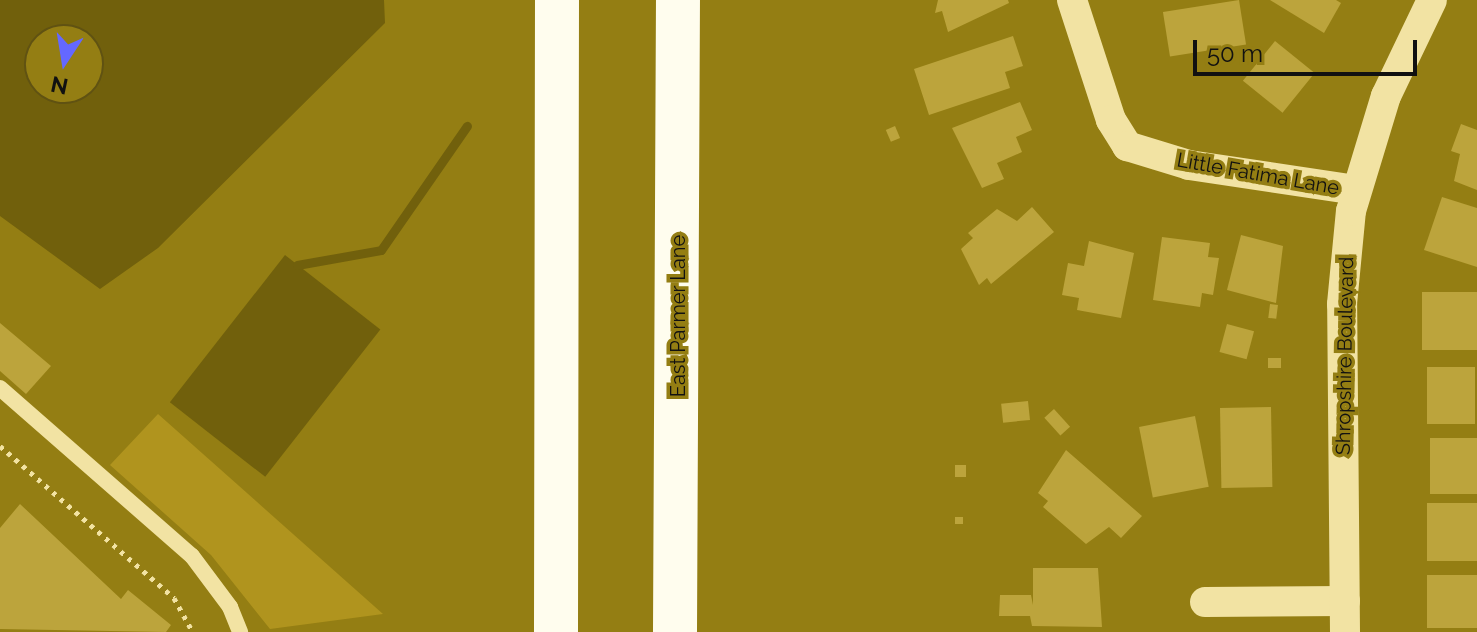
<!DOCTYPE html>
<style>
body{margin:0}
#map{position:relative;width:1477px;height:632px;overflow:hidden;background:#947e13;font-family:Raleway,sans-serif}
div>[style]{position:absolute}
.green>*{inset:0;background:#b0941e}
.water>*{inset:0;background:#71600c;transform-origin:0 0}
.stream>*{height:9px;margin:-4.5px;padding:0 4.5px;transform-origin:4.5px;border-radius:4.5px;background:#71600c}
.building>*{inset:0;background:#bca43c;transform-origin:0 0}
.path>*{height:5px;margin-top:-2.5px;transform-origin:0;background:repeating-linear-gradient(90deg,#f2e3a3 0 4px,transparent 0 10px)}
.service>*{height:16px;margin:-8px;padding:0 8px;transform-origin:8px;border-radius:8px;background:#f2e3a3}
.minor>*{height:30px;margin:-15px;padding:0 15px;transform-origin:15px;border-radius:15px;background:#f2e3a3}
.primary>*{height:44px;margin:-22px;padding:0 22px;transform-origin:22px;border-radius:22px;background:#fffdee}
span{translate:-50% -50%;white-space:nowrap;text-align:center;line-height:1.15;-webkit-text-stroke:7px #947e13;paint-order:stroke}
.street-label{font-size:20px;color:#111}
.north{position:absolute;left:24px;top:24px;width:80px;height:80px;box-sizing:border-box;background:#947e13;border:2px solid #605212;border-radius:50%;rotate:192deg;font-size:22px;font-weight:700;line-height:32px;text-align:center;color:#111}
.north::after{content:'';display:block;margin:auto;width:28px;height:36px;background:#6468ff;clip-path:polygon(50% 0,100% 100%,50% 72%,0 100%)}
.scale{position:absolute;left:1193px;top:40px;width:224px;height:36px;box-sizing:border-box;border:4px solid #111;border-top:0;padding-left:10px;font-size:24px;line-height:28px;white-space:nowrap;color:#111;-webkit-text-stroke:6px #947e13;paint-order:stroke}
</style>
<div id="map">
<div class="green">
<i style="clip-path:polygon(158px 414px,383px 614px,270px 629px,211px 555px,110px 465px)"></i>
</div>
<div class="water">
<i style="clip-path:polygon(evenodd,0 0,384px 0,385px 23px,158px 248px,100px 289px,0 216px,0 0,88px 40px,88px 88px,40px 88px,40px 40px,88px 40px)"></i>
<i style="left:285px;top:255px;width:121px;height:187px;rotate:38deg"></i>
</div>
<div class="stream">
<i style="left:297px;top:265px;width:85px;rotate:-10.1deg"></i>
<i style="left:381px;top:250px;width:151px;rotate:-55.3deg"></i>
</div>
<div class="building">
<i style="clip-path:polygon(938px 0,1008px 0,1009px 3px,948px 32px,942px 11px,935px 13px)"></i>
<i style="left:1239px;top:0;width:45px;height:77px;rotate:81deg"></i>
<i style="clip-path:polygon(1270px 0,1336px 0,1341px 3px,1324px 33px)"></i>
<i style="clip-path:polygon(1013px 36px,1023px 66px,1005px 72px,1010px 88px,929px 115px,914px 69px)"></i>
<i style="left:1275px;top:41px;width:51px;height:51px;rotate:39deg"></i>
<i style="clip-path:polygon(1020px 102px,1032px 130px,1016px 137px,1022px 152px,997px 163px,1004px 179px,982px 188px,952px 128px)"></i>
<i style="clip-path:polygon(1461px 124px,1477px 130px,1477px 190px,1454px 181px,1460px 154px,1451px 151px)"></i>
<i style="left:895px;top:126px;width:13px;height:10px;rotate:67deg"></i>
<i style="clip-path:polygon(1442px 197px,1477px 208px,1477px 267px,1424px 250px)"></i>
<i style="clip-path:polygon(1032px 207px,1054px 232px,991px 284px,987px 278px,979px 285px,961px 249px,973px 238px,968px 233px,997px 209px,1017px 221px)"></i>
<i style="clip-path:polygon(1241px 235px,1283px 246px,1276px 303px,1227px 290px)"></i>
<i style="clip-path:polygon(1162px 237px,1210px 243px,1208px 257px,1219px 258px,1213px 295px,1202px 293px,1200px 307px,1153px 300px)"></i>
<i style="clip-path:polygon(1089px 241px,1134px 253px,1121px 318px,1077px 310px,1079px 298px,1062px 295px,1068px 263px,1084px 266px)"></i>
<i style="left:1477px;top:292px;width:58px;height:55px;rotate:90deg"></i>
<i style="left:1270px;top:304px;width:8px;height:14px;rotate:7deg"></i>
<i style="clip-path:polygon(0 323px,51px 366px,26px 394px,0 371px)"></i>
<i style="left:1227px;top:324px;width:28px;height:29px;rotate:15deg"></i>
<i style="left:1268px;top:358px;width:13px;height:10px"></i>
<i style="left:1475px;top:367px;width:57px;height:48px;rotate:90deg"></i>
<i style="left:1028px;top:401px;width:19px;height:27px;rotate:84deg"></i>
<i style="left:1271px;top:407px;width:80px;height:51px;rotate:89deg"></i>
<i style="left:1054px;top:409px;width:24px;height:13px;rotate:48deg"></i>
<i style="left:1195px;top:416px;width:72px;height:57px;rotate:79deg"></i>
<i style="left:1477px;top:438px;width:56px;height:47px;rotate:90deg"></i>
<i style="clip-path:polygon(1066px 450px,1142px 516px,1121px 538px,1109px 527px,1086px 544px,1043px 507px,1048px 501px,1038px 493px)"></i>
<i style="left:955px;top:465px;width:11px;height:12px"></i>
<i style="left:1477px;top:503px;width:58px;height:50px;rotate:90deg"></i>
<i style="clip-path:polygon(20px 504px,121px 599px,128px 590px,171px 625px,166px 632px,0 629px,0 528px)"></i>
<i style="left:955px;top:517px;width:8px;height:7px"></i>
<i style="clip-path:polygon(1033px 568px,1098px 568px,1102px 627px,1032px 626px,1030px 616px,999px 616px,1000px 595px,1031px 595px,1033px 605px)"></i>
<i style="left:1477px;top:575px;width:53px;height:50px;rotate:90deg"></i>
</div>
<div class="path">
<i style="left:0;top:446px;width:231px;rotate:41.1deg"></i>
<i style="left:174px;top:598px;width:39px;rotate:61deg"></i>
</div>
<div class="service">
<i style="left:0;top:388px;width:255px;rotate:41.2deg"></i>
<i style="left:192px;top:556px;width:64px;rotate:53.3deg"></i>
<i style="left:230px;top:607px;width:27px;rotate:68deg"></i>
</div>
<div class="minor">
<i style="left:1072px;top:0;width:126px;rotate:72deg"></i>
<i style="left:1111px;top:120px;width:31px;rotate:58deg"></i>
<i style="left:1127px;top:146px;width:65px;rotate:17deg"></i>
<i style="left:1189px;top:165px;width:169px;rotate:8.5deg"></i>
<i style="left:1205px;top:602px;width:140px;rotate:-0.4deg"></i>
<i style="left:1345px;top:632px;width:328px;rotate:-90.5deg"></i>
<i style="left:1342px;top:304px;width:93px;rotate:-84.5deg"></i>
<i style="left:1351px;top:211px;width:120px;rotate:-73.1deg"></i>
<i style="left:1386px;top:96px;width:106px;rotate:-64.4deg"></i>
</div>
<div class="primary">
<i style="left:556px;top:632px;width:632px;rotate:-89.91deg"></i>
<i style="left:675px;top:632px;width:632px;rotate:-89.73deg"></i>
</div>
<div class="street-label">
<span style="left:1258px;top:174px;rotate:10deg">Little Fatima Lane</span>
<span style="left:678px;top:316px;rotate:-90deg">East Parmer Lane</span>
<span style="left:1345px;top:356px;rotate:-89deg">Shropshire Boulevard</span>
</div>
<div class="north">N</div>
<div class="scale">50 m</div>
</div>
